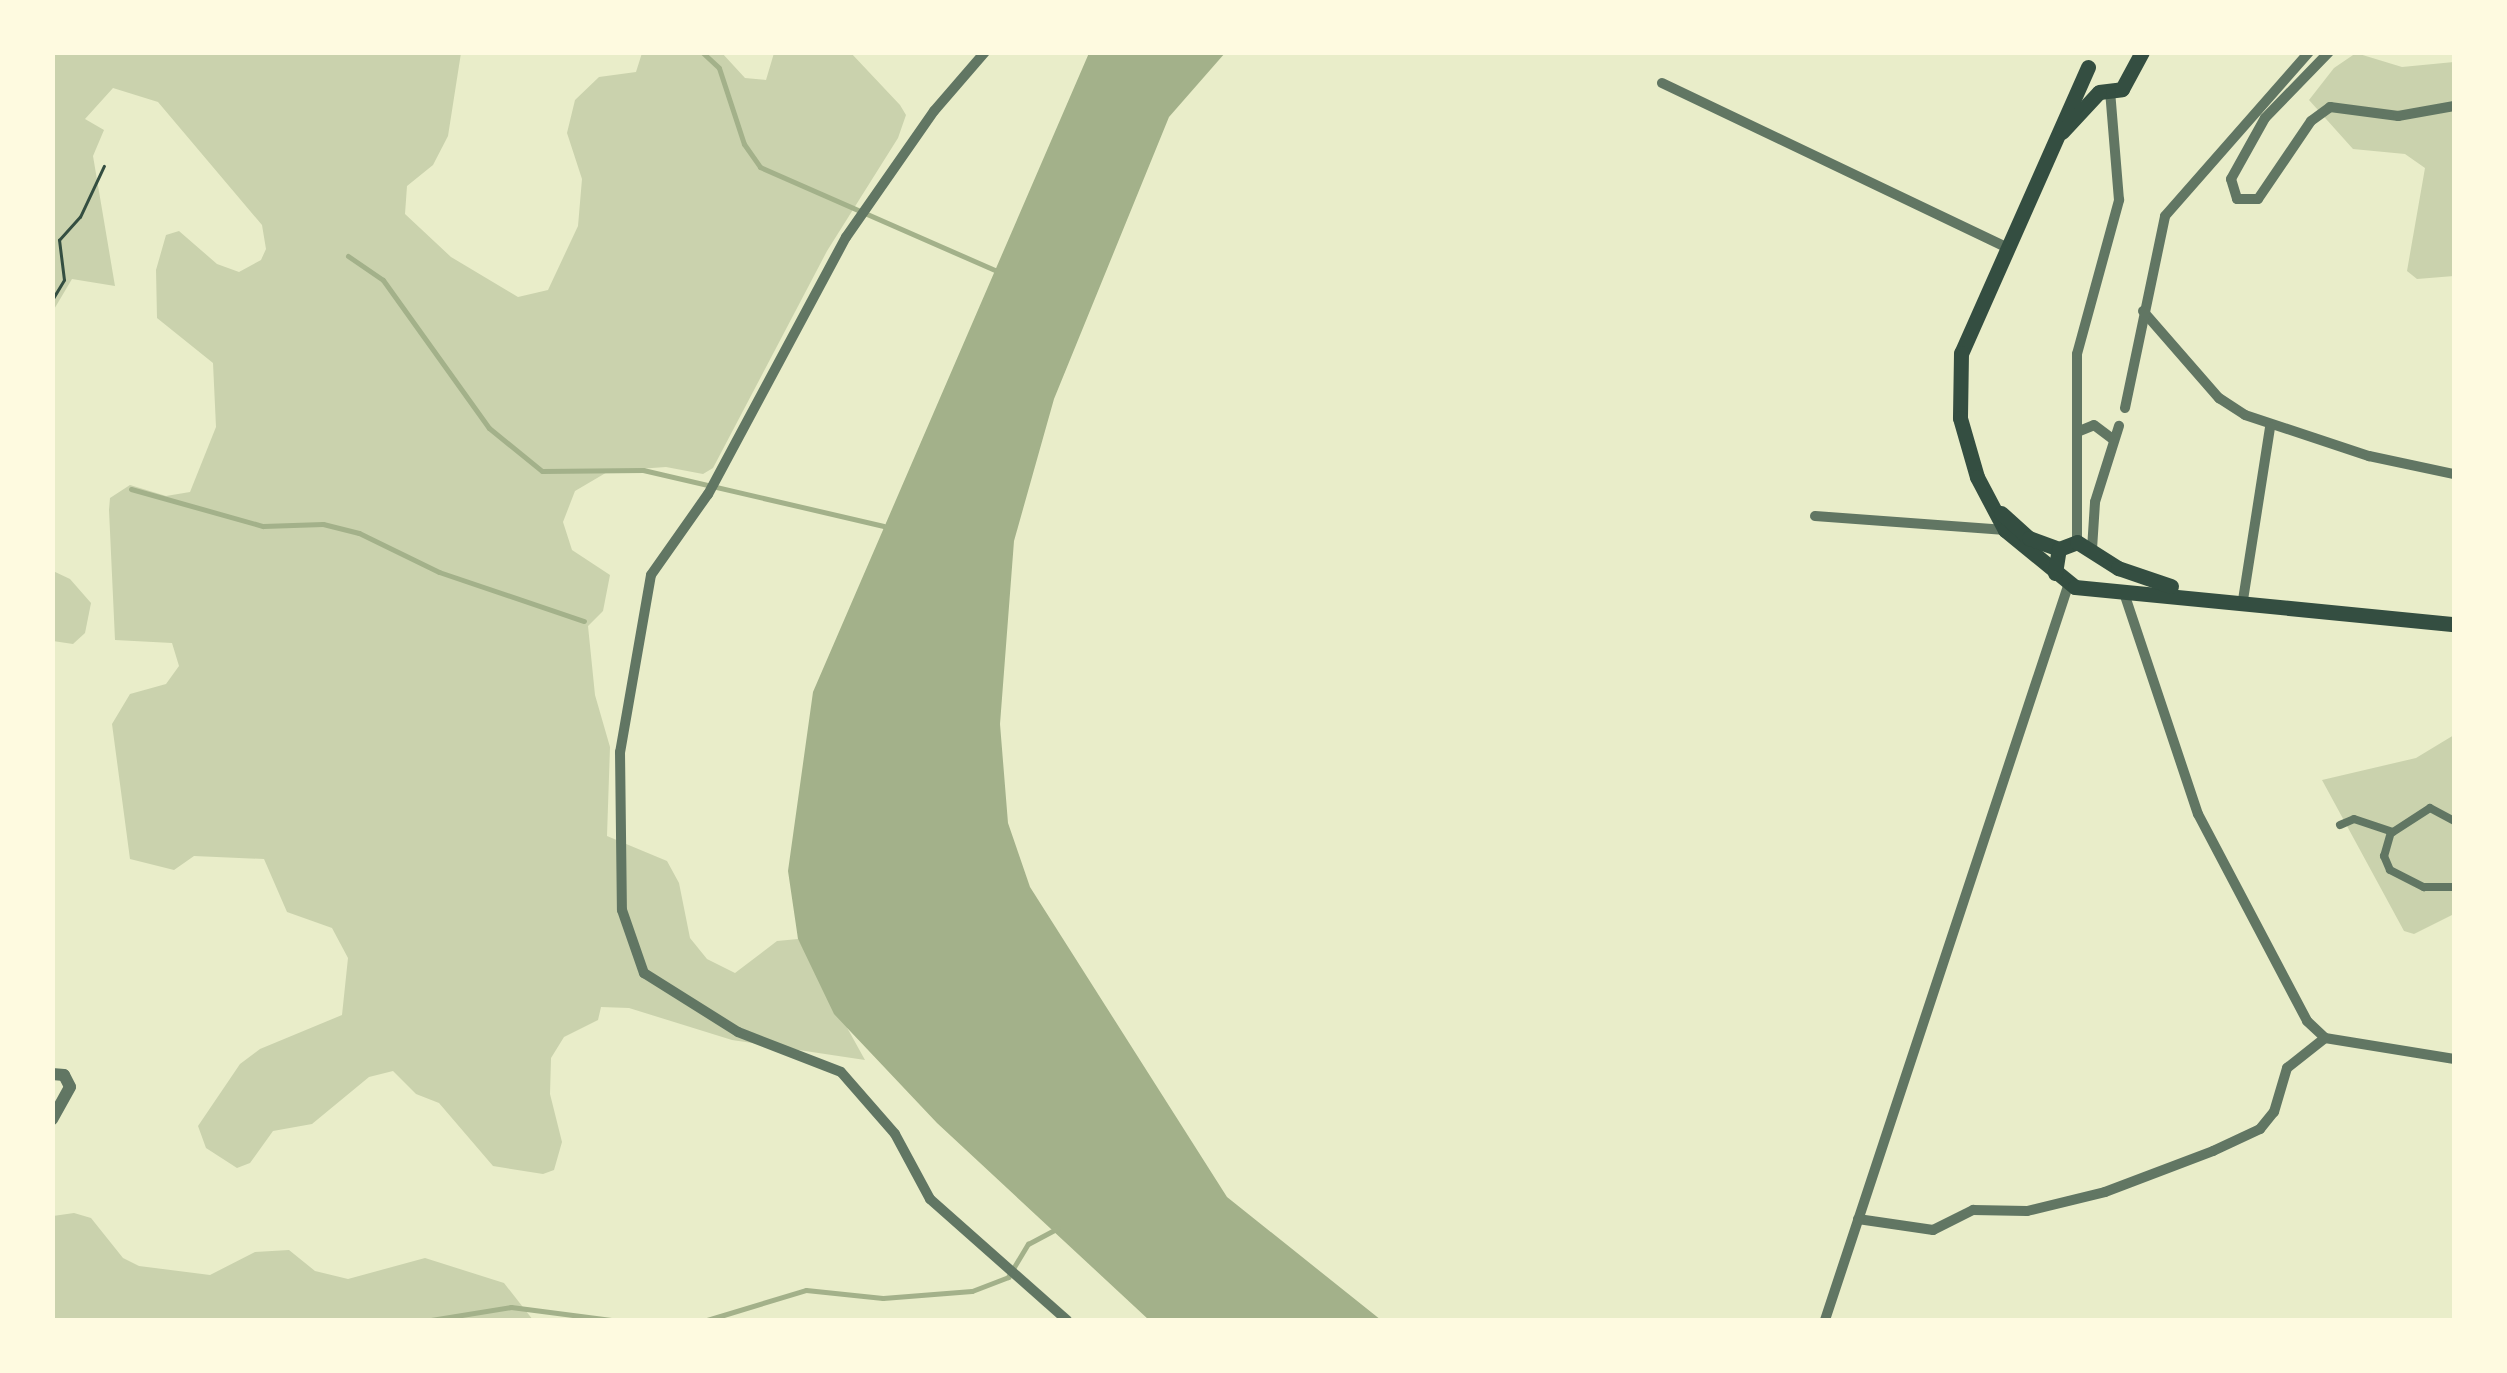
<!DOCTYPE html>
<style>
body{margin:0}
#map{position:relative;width:2507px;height:1373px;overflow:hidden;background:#e9edc9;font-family:Signika,sans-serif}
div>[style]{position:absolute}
.green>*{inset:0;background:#cad2ad}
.water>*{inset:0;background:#a3b18a}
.stream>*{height:5px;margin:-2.5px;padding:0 2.5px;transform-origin:2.5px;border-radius:2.5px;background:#a3b18a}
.path>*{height:2.5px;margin:-1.25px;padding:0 1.25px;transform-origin:1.25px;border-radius:1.25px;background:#344e41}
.pedestrian>*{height:8px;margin:-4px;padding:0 4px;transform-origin:4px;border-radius:4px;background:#617663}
.minor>*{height:10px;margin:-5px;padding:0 5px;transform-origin:5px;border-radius:5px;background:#617663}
.tertiary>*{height:12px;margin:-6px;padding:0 6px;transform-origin:6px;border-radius:6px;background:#617663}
.primary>*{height:15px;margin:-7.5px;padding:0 7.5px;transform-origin:7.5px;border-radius:7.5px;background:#344e41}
span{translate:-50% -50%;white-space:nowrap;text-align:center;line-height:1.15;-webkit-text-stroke:10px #fefae0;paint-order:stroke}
.frame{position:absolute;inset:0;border:55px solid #fefae0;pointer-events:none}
</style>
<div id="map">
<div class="green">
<i style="clip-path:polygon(53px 53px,461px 53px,448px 136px,433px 165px,407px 186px,405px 214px,451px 257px,518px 297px,548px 290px,578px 226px,582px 179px,567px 133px,575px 100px,599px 77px,636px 72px,642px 53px,722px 53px,745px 78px,766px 80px,774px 53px,851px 53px,900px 105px,906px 115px,898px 138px,827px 251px,713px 468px,703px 474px,666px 467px,609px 471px,575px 491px,563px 522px,572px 550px,610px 575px,603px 611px,588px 626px,595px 695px,610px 747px,607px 836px,667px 861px,679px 883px,690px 938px,707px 959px,735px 973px,777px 941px,798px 939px,865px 1060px,732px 1040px,629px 1008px,601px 1007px,598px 1020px,564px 1037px,551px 1058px,550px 1094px,562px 1142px,554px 1170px,543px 1174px,493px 1166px,439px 1103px,416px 1094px,393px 1071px,369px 1077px,312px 1124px,273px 1131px,250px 1163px,237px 1168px,206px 1148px,198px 1126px,240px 1064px,260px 1049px,342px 1015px,348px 958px,332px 928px,287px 912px,264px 859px,194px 856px,174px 870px,130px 859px,112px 724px,130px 694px,166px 684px,179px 666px,172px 643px,115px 640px,109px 510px,110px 498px,130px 485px,166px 496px,190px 492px,216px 427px,213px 363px,157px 318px,156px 270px,166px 235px,179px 231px,217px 264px,239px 272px,261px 260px,266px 249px,262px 225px,158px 102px,113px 88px,85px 119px,104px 130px,93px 156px,115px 286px,72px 279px,53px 311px)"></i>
<i style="clip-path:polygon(2356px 53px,2402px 67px,2454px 62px,2454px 276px,2417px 279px,2407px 271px,2425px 168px,2405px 154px,2353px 149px,2309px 100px,2334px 68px)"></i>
<i style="clip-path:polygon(53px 571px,70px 579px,91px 603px,85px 633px,73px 644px,53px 641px)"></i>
<i style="clip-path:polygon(2454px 735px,2454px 914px,2414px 934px,2404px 931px,2322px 780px,2416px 758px)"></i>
<i style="clip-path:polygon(74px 1213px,91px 1218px,123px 1258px,139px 1266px,210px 1275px,255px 1252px,289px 1250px,315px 1271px,348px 1279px,425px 1258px,504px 1283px,533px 1320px,53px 1320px,53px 1216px)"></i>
</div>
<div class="water">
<i style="clip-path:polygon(1089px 53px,1225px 53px,1169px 117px,1054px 399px,1014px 541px,1000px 724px,1008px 823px,1030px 887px,1227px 1197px,1381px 1320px,1149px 1320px,937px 1123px,834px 1014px,798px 939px,788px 871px,813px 692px)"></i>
</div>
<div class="stream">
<i style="left:702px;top:52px;width:23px;rotate:43deg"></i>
<i style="left:719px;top:68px;width:80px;rotate:71.8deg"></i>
<i style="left:744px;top:144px;width:28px;rotate:55deg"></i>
<i style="left:760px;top:167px;width:257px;rotate:23.7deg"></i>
<i style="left:348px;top:256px;width:42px;rotate:34.4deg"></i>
<i style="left:383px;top:280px;width:182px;rotate:54.4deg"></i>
<i style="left:489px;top:428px;width:68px;rotate:39.1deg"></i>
<i style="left:542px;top:471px;width:101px;rotate:-0.6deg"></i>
<i style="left:643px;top:470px;width:247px;rotate:13.1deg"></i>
<i style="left:131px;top:489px;width:137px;rotate:15.7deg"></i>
<i style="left:263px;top:526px;width:60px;rotate:-1.9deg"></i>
<i style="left:323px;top:524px;width:37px;rotate:14deg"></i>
<i style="left:359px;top:533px;width:89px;rotate:26deg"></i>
<i style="left:439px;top:572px;width:153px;rotate:18.7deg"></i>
<i style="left:431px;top:1320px;width:81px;rotate:-9.2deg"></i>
<i style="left:511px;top:1307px;width:101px;rotate:7.4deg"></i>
<i style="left:707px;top:1320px;width:103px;rotate:-16.9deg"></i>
<i style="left:806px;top:1290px;width:77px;rotate:5.9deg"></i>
<i style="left:883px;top:1298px;width:89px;rotate:-4.5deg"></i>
<i style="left:972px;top:1291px;width:39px;rotate:-21deg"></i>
<i style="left:1008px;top:1277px;width:39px;rotate:-59deg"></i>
<i style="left:1028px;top:1244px;width:34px;rotate:-28deg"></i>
</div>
<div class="path">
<i style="left:52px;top:300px;width:23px;rotate:-59deg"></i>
<i style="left:64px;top:280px;width:40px;rotate:-97.1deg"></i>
<i style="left:59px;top:240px;width:31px;rotate:-48deg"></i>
<i style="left:80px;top:217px;width:56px;rotate:-64.8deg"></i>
</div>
<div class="pedestrian">
<i style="left:2340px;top:825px;width:15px;rotate:-23deg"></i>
<i style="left:2354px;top:819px;width:41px;rotate:18.4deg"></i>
<i style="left:2393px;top:832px;width:44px;rotate:-33deg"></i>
<i style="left:2430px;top:808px;width:27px;rotate:28deg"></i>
<i style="left:2391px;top:832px;width:25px;rotate:106deg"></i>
<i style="left:2384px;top:856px;width:15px;rotate:67deg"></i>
<i style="left:2390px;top:870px;width:38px;rotate:27deg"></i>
<i style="left:2424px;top:887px;width:30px"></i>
</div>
<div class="minor">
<i style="left:985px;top:52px;width:78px;rotate:130.8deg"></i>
<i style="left:934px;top:111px;width:154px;rotate:124.9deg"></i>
<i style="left:846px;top:237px;width:292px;rotate:118.2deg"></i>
<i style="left:708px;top:494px;width:99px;rotate:125.1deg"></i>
<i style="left:651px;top:575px;width:180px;rotate:99.9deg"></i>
<i style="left:620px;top:752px;width:158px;rotate:89.3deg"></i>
<i style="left:622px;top:910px;width:67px;rotate:70.8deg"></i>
<i style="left:644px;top:973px;width:111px;rotate:32.1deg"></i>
<i style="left:738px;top:1032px;width:110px;rotate:21.2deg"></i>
<i style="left:841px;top:1072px;width:82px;rotate:48.9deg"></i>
<i style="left:895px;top:1134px;width:74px;rotate:61.7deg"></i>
<i style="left:930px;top:1199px;width:183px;rotate:41.5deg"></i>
<i style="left:2329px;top:52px;width:92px;rotate:134.1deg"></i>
<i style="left:2265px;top:118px;width:70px;rotate:119.1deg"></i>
<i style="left:2231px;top:179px;width:21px;rotate:73deg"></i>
<i style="left:2237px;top:199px;width:21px"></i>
<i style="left:2258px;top:199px;width:94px;rotate:-55.8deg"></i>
<i style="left:2311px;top:121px;width:24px;rotate:-36deg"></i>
<i style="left:2330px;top:107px;width:69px;rotate:7.5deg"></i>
<i style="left:2398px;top:116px;width:57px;rotate:-10.1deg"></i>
<i style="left:1662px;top:83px;width:383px;rotate:25.5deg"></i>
<i style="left:2143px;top:311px;width:116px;rotate:48.9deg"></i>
<i style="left:2219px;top:398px;width:31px;rotate:33deg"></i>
<i style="left:2245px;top:415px;width:131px;rotate:18.3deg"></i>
<i style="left:2369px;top:456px;width:87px;rotate:12deg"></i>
<i style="left:2125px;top:408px;width:196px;rotate:-78.2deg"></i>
<i style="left:2165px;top:216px;width:218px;rotate:-48.7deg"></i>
<i style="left:2077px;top:432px;width:18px;rotate:-22deg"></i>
<i style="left:2094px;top:425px;width:25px;rotate:37deg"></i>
<i style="left:1815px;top:516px;width:191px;rotate:4.2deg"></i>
<i style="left:2077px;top:542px;width:188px;rotate:-90deg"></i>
<i style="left:2077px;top:354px;width:160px;rotate:-74.7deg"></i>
<i style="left:2119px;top:200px;width:109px;rotate:-94.7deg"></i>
<i style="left:2092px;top:549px;width:47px;rotate:-86.3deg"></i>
<i style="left:2095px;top:502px;width:80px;rotate:-72.5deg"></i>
<i style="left:2123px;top:590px;width:236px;rotate:71.5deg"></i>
<i style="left:2198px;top:814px;width:234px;rotate:62.2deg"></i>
<i style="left:2307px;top:1021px;width:25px;rotate:43deg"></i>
<i style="left:2325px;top:1038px;width:131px;rotate:9.2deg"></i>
<i style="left:2243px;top:600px;width:175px;rotate:-81.1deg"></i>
<i style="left:1858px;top:1219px;width:76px;rotate:8.3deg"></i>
<i style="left:1933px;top:1230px;width:45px;rotate:-26.6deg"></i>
<i style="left:1973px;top:1210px;width:54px;rotate:1.1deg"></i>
<i style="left:2027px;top:1211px;width:80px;rotate:-13.7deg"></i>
<i style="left:2105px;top:1192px;width:116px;rotate:-20.8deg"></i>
<i style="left:2213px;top:1151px;width:52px;rotate:-25.1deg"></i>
<i style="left:2260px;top:1129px;width:22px;rotate:-51deg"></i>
<i style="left:2274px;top:1112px;width:46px;rotate:-73.5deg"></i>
<i style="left:2287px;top:1068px;width:48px;rotate:-38.3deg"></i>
<i style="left:1825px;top:1320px;width:773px;rotate:-71.68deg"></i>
</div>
<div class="tertiary">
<i style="left:52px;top:1074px;width:12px;rotate:5deg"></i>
<i style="left:64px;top:1075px;width:13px;rotate:63deg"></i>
<i style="left:70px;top:1087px;width:37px;rotate:119deg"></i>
</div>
<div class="primary">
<i style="left:2088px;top:67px;width:313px;rotate:113.9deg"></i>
<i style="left:1961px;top:353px;width:65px;rotate:90.9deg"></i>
<i style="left:1960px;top:418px;width:61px;rotate:73.9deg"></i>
<i style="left:1977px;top:477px;width:60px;rotate:62.2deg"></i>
<i style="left:2005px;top:530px;width:90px;rotate:39.2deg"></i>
<i style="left:2075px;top:587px;width:381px;rotate:5.6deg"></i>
<i style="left:2099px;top:92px;width:23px;rotate:-7deg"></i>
<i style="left:2122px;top:89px;width:42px;rotate:-61.6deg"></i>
<i style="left:2062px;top:132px;width:54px;rotate:-47.2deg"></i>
<i style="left:2001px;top:513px;width:38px;rotate:42deg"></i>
<i style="left:2029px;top:538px;width:32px;rotate:20deg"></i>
<i style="left:2055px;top:573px;width:24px;rotate:-81deg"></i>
<i style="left:2059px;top:549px;width:19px;rotate:-21deg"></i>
<i style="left:2077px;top:542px;width:49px;rotate:32.4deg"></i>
<i style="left:2118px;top:568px;width:56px;rotate:18.8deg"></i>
</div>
<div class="frame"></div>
</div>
